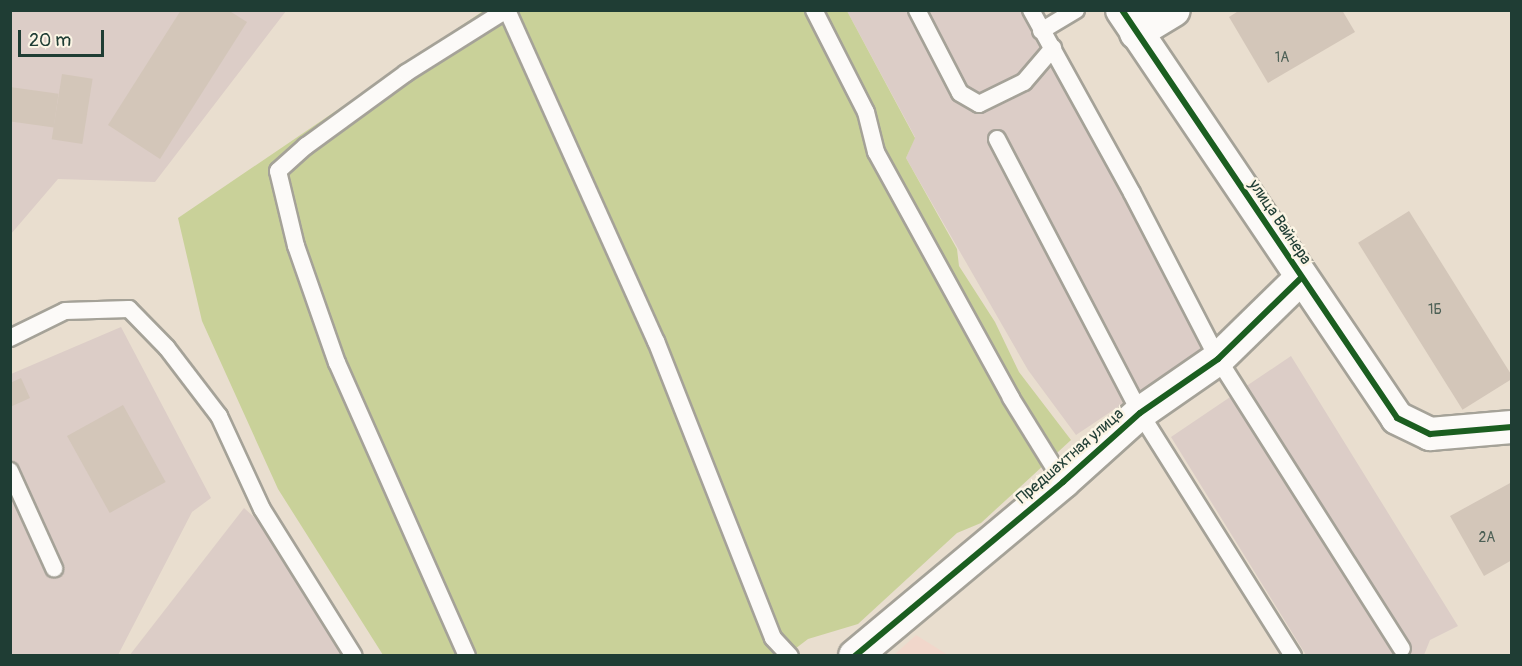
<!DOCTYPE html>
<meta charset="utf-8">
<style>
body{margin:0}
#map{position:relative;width:1522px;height:666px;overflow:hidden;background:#e9decf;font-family:Pangolin,sans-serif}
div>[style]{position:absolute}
.built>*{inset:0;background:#f1d7cb}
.industrial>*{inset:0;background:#dccdc7}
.green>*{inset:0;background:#c9d199}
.building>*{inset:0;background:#d3c6b9;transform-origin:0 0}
.roads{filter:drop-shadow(2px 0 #a5a298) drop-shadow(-2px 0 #a5a298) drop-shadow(0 2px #a5a298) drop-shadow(0 -2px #a5a298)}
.service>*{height:16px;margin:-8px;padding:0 8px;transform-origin:8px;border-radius:8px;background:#fcfaf8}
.minor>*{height:32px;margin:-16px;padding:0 16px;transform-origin:16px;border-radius:16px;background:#fcfaf8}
.cycleway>*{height:6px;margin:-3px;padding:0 3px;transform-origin:3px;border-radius:3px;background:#1b5e20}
span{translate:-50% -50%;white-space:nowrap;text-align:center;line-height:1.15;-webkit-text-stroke:5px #fcf5e5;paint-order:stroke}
.number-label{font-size:14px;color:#4d6056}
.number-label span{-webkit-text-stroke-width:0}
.street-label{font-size:16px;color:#1f3d34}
.frame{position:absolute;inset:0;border:12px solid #1f3d34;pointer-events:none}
.scale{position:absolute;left:18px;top:30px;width:86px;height:27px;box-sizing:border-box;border:3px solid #1f3d34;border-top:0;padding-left:8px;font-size:18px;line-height:21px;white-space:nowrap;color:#1f3d34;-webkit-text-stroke:4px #fcf5e5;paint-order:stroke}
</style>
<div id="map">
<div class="built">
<i style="clip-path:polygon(916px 635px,948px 655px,894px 655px)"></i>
</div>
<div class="industrial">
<i style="clip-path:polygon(11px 11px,286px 11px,155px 182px,58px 179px,11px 234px)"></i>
<i style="clip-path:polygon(847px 11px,1024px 11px,1061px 74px,1206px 348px,1076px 435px,1028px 370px,906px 158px,915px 137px)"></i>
<i style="clip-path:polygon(121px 327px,211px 498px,192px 512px,118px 655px,11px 656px,11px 374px)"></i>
<i style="clip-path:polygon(1291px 356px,1458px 626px,1430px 640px,1424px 655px,1306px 655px,1171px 437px)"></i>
<i style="clip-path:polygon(244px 508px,271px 532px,349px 656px,129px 656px)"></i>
</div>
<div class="green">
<i style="clip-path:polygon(483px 11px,847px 11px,915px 138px,906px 158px,957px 249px,959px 266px,995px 322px,1019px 372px,1071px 440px,981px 523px,957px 533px,858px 624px,808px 639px,787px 655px,383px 655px,278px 489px,202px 321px,178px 218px)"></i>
</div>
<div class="building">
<i style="clip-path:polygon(181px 10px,228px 10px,247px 22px,160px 159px,108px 125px)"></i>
<i style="clip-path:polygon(1240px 10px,1342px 10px,1355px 32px,1268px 83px,1229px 17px)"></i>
<i style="left:62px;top:74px;width:31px;height:66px;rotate:9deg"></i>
<i style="left:10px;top:87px;width:49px;height:34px;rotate:8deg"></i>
<i style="left:1409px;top:211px;width:197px;height:60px;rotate:58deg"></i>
<i style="clip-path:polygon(21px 378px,30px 398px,10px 407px,10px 383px)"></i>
<i style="left:123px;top:405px;width:88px;height:64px;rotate:61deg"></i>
<i style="clip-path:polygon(1512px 482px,1512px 560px,1484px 576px,1450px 516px)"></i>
</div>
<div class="roads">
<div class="service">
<i style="left:507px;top:10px;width:363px;rotate:65.8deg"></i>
<i style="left:656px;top:341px;width:319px;rotate:68.5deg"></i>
<i style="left:773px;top:638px;width:25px;rotate:47deg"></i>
<i style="left:814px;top:10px;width:114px;rotate:63deg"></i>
<i style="left:866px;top:112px;width:41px;rotate:76deg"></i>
<i style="left:876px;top:152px;width:281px;rotate:61.2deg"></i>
<i style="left:1011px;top:398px;width:99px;rotate:58.2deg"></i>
<i style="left:917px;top:10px;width:93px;rotate:62.6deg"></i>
<i style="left:960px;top:93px;width:22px;rotate:30deg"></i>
<i style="left:979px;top:104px;width:50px;rotate:-26.1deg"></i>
<i style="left:1024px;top:82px;width:45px;rotate:-49.5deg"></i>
<i style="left:1031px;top:10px;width:209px;rotate:61.1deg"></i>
<i style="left:1132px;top:193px;width:187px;rotate:62.6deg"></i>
<i style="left:1218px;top:359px;width:343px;rotate:57.6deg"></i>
<i style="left:1041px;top:31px;width:41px;rotate:-31deg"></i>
<i style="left:997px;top:139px;width:309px;rotate:62.4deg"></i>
<i style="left:1140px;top:413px;width:287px;rotate:57.8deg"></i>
<i style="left:10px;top:338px;width:61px;rotate:-26.1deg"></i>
<i style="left:65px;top:311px;width:64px;rotate:-1.8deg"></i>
<i style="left:129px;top:309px;width:54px;rotate:45.7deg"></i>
<i style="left:167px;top:348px;width:86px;rotate:52.6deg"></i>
<i style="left:219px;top:416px;width:102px;rotate:65.2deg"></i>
<i style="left:262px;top:509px;width:173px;rotate:58deg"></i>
<i style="left:10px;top:471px;width:107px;rotate:65.6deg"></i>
<i style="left:467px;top:656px;width:321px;rotate:-113.9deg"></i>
<i style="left:337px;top:363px;width:124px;rotate:-109.3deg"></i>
<i style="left:296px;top:246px;width:77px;rotate:-103.5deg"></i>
<i style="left:278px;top:171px;width:38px;rotate:-42deg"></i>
<i style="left:306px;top:146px;width:124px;rotate:-36.1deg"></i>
<i style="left:406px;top:73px;width:118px;rotate:-32.2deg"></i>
</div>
<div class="minor">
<i style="left:1122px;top:10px;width:492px;rotate:56deg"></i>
<i style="left:1397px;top:418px;width:37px;rotate:26deg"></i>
<i style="left:1430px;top:434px;width:82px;rotate:-4.9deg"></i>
<i style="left:1136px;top:33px;width:44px;rotate:-31.2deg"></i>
<i style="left:855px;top:656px;width:271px;rotate:-39.9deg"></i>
<i style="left:1063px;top:482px;width:103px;rotate:-41.9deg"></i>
<i style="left:1140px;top:413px;width:95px;rotate:-34.7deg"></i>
<i style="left:1218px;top:359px;width:116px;rotate:-44.3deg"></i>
</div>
</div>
<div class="cycleway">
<i style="left:1122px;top:10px;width:492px;rotate:56deg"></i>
<i style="left:1397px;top:418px;width:37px;rotate:26deg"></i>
<i style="left:1430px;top:434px;width:82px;rotate:-4.9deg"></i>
<i style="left:855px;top:656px;width:271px;rotate:-39.9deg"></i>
<i style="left:1063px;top:482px;width:103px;rotate:-41.9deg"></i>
<i style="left:1140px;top:413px;width:95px;rotate:-34.7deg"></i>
<i style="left:1218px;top:359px;width:116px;rotate:-44.3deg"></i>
</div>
<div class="number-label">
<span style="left:1282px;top:58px">1А</span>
<span style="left:1435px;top:310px">1Б</span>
<span style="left:1487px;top:538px">2А</span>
</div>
<div class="street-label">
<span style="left:1280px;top:222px;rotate:56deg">улица Вайнера</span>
<span style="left:1070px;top:456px;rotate:-41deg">Предшахтная улица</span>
</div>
<div class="frame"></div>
<div class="scale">20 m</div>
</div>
